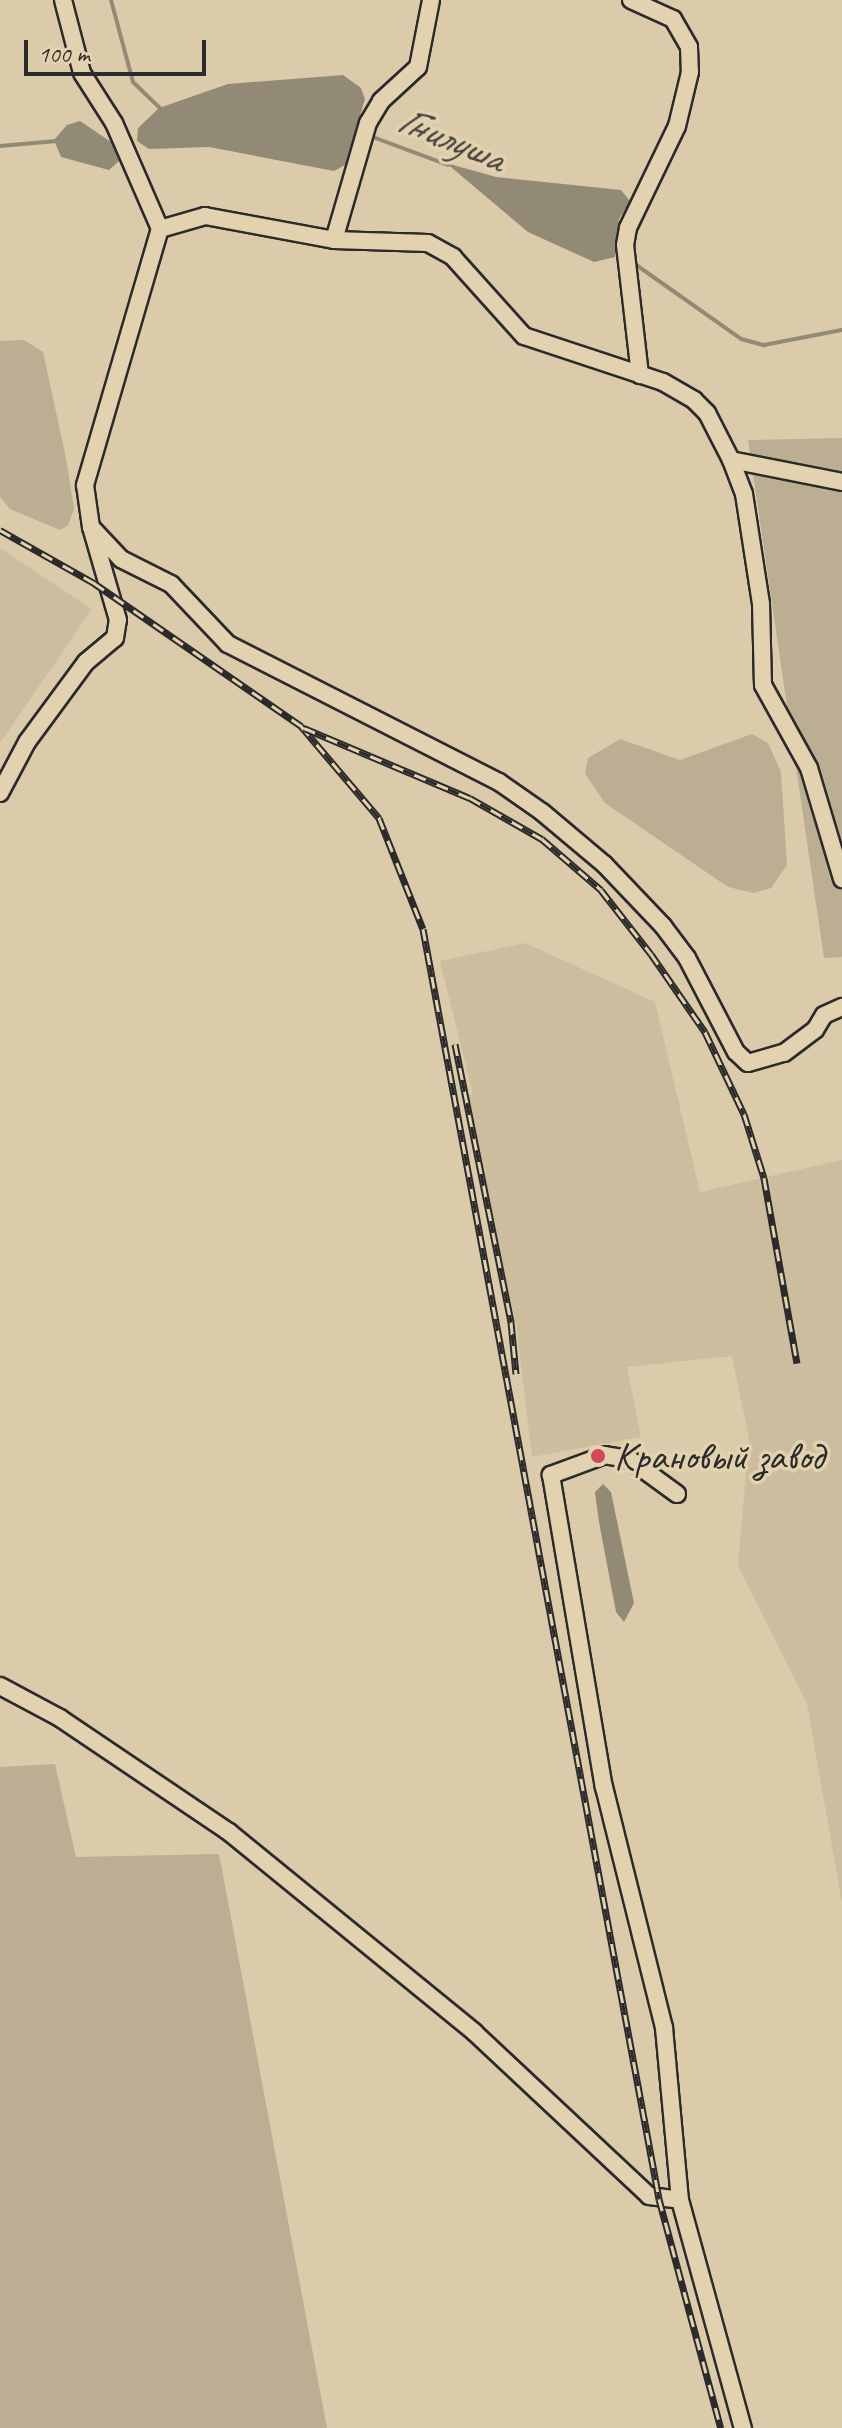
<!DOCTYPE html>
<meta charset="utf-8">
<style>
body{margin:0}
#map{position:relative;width:842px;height:2428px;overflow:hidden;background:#dccbaa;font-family:Caveat,sans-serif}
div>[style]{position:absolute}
.built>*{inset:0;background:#ccbd9f}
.green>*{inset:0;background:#bbae92}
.water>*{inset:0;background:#938a75}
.stream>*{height:4px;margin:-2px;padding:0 2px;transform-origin:2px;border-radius:2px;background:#938a75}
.roads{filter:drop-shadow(2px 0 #2b2b2b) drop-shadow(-2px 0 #2b2b2b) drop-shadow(0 2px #2b2b2b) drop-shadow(0 -2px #2b2b2b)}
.minor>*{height:16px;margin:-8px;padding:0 8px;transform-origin:8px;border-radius:8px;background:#e3d2af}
.rail>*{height:7px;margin-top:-3.5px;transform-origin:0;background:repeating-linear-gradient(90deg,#e3d2af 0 12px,#2b2b2b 0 24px);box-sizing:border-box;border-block:2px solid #2b2b2b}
.dots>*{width:22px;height:22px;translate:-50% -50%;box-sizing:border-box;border:4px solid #e3d2af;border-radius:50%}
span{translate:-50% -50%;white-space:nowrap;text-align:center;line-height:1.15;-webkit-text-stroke:7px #e3d2af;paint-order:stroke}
.poi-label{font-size:40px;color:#2b2b2b}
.left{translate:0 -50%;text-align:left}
.water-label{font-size:42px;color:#45433e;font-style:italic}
.scale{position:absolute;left:24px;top:40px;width:182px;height:36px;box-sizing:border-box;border:4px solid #2b2b2b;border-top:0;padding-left:10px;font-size:24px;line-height:28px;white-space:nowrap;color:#2b2b2b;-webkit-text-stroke:6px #e3d2af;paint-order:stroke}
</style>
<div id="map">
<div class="built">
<i style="clip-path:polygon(0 548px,92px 609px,0 743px)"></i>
<i style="clip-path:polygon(525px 943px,655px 1002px,700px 1192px,842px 1160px,842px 1903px,807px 1704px,738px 1566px,749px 1438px,732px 1356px,627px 1367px,641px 1437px,532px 1457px,516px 1322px,507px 1323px,465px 1096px,473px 1094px,440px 961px)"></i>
</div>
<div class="green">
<i style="clip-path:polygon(24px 340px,43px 352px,66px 458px,74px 509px,68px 525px,60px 530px,10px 509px,0 497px,0 341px)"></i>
<i style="clip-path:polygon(842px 438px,842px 957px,824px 958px,748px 440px)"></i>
<i style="clip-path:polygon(752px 734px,768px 743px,781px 772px,787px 865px,771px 888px,754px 893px,728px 887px,605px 803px,585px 774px,588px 758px,620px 739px,680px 760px)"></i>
<i style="clip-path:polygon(55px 1764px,76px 1857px,219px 1854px,327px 2428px,0 2428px,0 1767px)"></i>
</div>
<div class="water">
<i style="clip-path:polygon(343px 75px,361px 88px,365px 99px,345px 165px,334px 171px,209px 147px,149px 149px,137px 141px,138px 128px,159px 108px,228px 84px)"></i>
<i style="clip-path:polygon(80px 121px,111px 142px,119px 161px,109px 170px,61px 157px,54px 140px,67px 125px)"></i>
<i style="clip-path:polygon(446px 163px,496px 177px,621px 190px,630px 201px,619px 219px,615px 257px,594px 262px,528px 232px)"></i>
<i style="clip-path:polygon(603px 1484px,611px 1492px,634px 1603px,624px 1622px,616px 1612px,599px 1522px,595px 1492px)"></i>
</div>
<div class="stream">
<i style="left:111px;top:0;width:85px;rotate:75deg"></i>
<i style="left:133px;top:82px;width:39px;rotate:44deg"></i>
<i style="left:370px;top:136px;width:83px;rotate:20.4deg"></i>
<i style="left:0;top:146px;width:57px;rotate:-5deg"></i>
<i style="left:632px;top:262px;width:133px;rotate:35.2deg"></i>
<i style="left:741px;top:339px;width:24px;rotate:15deg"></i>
<i style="left:764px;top:345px;width:79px;rotate:-10.9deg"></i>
</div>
<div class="roads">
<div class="minor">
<i style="left:63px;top:0;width:75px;rotate:75.4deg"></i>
<i style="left:82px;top:73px;width:59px;rotate:57.4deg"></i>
<i style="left:114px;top:123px;width:116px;rotate:66.5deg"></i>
<i style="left:631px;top:0;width:46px;rotate:24.3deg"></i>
<i style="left:673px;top:19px;width:32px;rotate:60deg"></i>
<i style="left:689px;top:47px;width:25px;rotate:88deg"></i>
<i style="left:690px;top:72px;width:56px;rotate:103.5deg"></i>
<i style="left:677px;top:126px;width:113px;rotate:115.7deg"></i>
<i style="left:628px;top:228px;width:17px;rotate:100deg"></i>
<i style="left:625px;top:245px;width:131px;rotate:83.4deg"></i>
<i style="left:160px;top:229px;width:47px;rotate:-16.1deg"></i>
<i style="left:205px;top:216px;width:131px;rotate:10.5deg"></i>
<i style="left:334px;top:240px;width:94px;rotate:1.8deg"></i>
<i style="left:428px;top:243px;width:29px;rotate:29deg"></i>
<i style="left:453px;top:257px;width:106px;rotate:48.1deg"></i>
<i style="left:524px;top:336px;width:146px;rotate:18.3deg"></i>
<i style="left:663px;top:382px;width:36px;rotate:30deg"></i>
<i style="left:694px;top:400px;width:18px;rotate:45deg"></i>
<i style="left:707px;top:413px;width:53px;rotate:62.9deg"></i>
<i style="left:731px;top:460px;width:113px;rotate:11.2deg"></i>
<i style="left:334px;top:240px;width:122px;rotate:-73.8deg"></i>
<i style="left:368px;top:123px;width:26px;rotate:-59deg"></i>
<i style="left:381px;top:101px;width:50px;rotate:-42.6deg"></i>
<i style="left:418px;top:67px;width:68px;rotate:-79deg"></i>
<i style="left:731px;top:460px;width:36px;rotate:69deg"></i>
<i style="left:744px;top:494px;width:111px;rotate:81.2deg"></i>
<i style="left:761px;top:604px;width:81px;rotate:88.6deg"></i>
<i style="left:763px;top:685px;width:95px;rotate:61deg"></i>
<i style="left:809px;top:768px;width:116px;rotate:73.4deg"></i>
<i style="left:91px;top:527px;width:44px;rotate:46.8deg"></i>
<i style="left:121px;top:559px;width:56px;rotate:26.6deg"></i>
<i style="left:171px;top:584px;width:83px;rotate:46.5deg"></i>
<i style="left:228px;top:644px;width:304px;rotate:27deg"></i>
<i style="left:499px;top:782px;width:52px;rotate:34.9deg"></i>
<i style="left:542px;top:812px;width:81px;rotate:40deg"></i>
<i style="left:604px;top:864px;width:86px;rotate:46.4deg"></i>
<i style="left:663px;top:926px;width:40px;rotate:53deg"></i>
<i style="left:687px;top:958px;width:106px;rotate:62.5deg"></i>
<i style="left:736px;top:1052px;width:16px;rotate:43deg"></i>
<i style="left:748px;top:1063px;width:37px;rotate:-16deg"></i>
<i style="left:784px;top:1053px;width:39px;rotate:-37deg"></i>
<i style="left:815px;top:1030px;width:17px;rotate:-59deg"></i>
<i style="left:824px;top:1015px;width:20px;rotate:-24deg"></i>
<i style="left:0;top:793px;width:58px;rotate:-62.1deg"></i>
<i style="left:27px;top:742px;width:99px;rotate:-53.6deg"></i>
<i style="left:86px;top:662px;width:38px;rotate:-40deg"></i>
<i style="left:115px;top:638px;width:18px;rotate:-81deg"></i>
<i style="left:118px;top:620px;width:97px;rotate:-106.2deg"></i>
<i style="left:91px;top:527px;width:42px;rotate:-98.1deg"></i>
<i style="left:85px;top:485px;width:267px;rotate:-73.7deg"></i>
<i style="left:677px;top:1494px;width:59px;rotate:-143.9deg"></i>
<i style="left:629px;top:1459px;width:24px;rotate:-171deg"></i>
<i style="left:605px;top:1455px;width:58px;rotate:159.7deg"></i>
<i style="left:551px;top:1475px;width:316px;rotate:80.4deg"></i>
<i style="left:604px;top:1787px;width:248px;rotate:76deg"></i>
<i style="left:664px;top:2028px;width:173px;rotate:84.7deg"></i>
<i style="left:680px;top:2200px;width:237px;rotate:74.6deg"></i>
<i style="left:0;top:1686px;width:68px;rotate:28.1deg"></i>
<i style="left:60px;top:1718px;width:204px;rotate:34deg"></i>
<i style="left:229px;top:1832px;width:316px;rotate:39.2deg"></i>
<i style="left:474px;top:2032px;width:240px;rotate:43.1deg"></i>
<i style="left:649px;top:2196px;width:31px;rotate:7deg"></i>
</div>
</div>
<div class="rail">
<i style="left:0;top:530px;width:108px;rotate:29.4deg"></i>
<i style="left:94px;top:583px;width:252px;rotate:34.6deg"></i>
<i style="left:301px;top:726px;width:121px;rotate:49.7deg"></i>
<i style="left:379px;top:818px;width:119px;rotate:68.4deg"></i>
<i style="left:423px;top:929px;width:1292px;rotate:79.47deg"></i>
<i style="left:659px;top:2199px;width:237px;rotate:74.9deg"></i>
<i style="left:304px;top:728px;width:180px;rotate:22.9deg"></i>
<i style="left:470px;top:798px;width:83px;rotate:29.7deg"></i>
<i style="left:542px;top:839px;width:78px;rotate:40.8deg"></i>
<i style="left:601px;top:890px;width:81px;rotate:52deg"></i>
<i style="left:651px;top:954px;width:95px;rotate:55.3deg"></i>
<i style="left:705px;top:1032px;width:91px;rotate:64.6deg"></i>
<i style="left:744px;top:1114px;width:67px;rotate:72.6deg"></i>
<i style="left:764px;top:1178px;width:188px;rotate:79.9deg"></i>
<i style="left:455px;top:1044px;width:284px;rotate:78.6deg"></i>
<i style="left:511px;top:1322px;width:52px;rotate:84.5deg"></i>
</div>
<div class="dots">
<i style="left:598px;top:1456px;background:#d1495b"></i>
</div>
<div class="poi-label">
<span class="left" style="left:614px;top:1456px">Крановый завод</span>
</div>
<div class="water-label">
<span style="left:451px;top:139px;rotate:23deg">Гнилуша</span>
</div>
<div class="scale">100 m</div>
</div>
